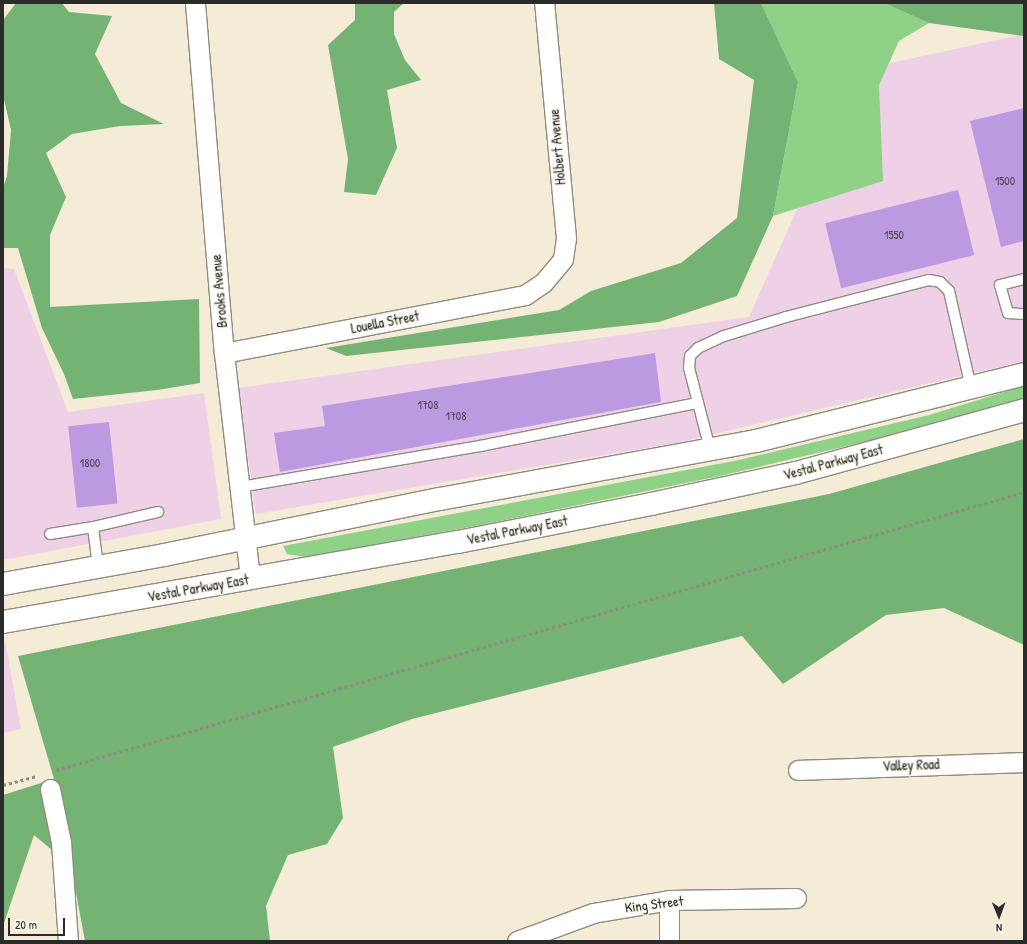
<!DOCTYPE html>
<style>
body{margin:0}
#map{position:relative;width:1027px;height:944px;overflow:hidden;background:#f5ecd7;font-family:"Patrick Hand",sans-serif}
div>[style]{position:absolute}
.built>*{inset:0;background:#eed0e7}
.green>*{inset:0;background:#90d188}
.forest>*{inset:0;background:#74b374}
.building>*{inset:0;background:#bc9ae1;transform-origin:0 0}
.path>*{height:2.5px;margin-top:-1.25px;transform-origin:0;background:repeating-linear-gradient(90deg,#908c81 0 3px,transparent 0 6px)}
.roads{filter:drop-shadow(1px 0 #908c81) drop-shadow(-1px 0 #908c81) drop-shadow(0 1px #908c81) drop-shadow(0 -1px #908c81)}
.service>*{height:10px;margin:-5px;padding:0 5px;transform-origin:5px;border-radius:5px;background:#fff}
.minor>*{height:19px;margin:-9.5px;padding:0 9.5px;transform-origin:9.5px;border-radius:9.5px;background:#fff}
.primary>*{height:22px;margin:-11px;padding:0 11px;transform-origin:11px;border-radius:11px;background:#fff}
span{translate:-50% -50%;white-space:nowrap;text-align:center;line-height:1.15;-webkit-text-stroke:3px #fbf7ec;paint-order:stroke}
.number-label{font-size:12px;color:#4f4758}
.number-label span{-webkit-text-stroke-width:0}
.street-label{font-size:14px;color:#2b2b2b}
.frame{position:absolute;inset:0;border:4px solid #2b2b2b;pointer-events:none}
.north{position:absolute;left:979px;top:896px;width:40px;height:40px;-webkit-text-stroke:3px #fbf7ec;paint-order:stroke;rotate:179deg;font-size:11px;font-weight:700;line-height:16px;text-align:center;color:#2b2b2b}
.north::after{content:'';display:block;margin:auto;width:14px;height:18px;background:#2b2b2b;clip-path:polygon(50% 0,100% 100%,50% 72%,0 100%)}
.scale{position:absolute;left:8px;top:918px;width:57px;height:18px;box-sizing:border-box;border:2px solid #2b2b2b;border-top:0;padding-left:5px;font-size:12px;line-height:14px;white-space:nowrap;color:#2b2b2b;-webkit-text-stroke:3px #fbf7ec;paint-order:stroke}
</style>
<div id="map">
<div class="built">
<i style="clip-path:polygon(1024px 34px,1024px 361px,676px 443px,256px 514px,238px 388px,749px 317px,859px 70px)"></i>
<i style="clip-path:polygon(3px 268px,14px 269px,68px 412px,204px 393px,221px 519px,3px 560px)"></i>
<i style="clip-path:polygon(5px 640px,21px 729px,3px 733px,3px 641px)"></i>
</div>
<div class="green">
<i style="clip-path:polygon(761px 3px,884px 3px,929px 23px,899px 41px,879px 85px,883px 181px,773px 216px,798px 82px)"></i>
<i style="clip-path:polygon(1024px 386px,1024px 401px,890px 436px,720px 476px,481px 525px,305px 557px,287px 554px,283px 546px,734px 461px,929px 415px)"></i>
</div>
<div class="forest">
<i style="clip-path:polygon(16px 3px,62px 3px,69px 12px,112px 16px,95px 54px,121px 103px,164px 124px,120px 126px,72px 134px,46px 153px,66px 197px,50px 235px,50px 307px,199px 299px,200px 383px,157px 390px,73px 399px,64px 374px,42px 328px,18px 248px,3px 248px,3px 188px,7px 176px,11px 130px,3px 95px,3px 20px)"></i>
<i style="clip-path:polygon(355px 3px,404px 3px,394px 12px,394px 34px,405px 60px,421px 80px,387px 90px,397px 148px,376px 195px,344px 192px,348px 159px,328px 45px,355px 20px)"></i>
<i style="clip-path:polygon(714px 3px,761px 3px,798px 82px,773px 216px,737px 296px,659px 322px,346px 356px,326px 348px,559px 310px,591px 291px,681px 263px,737px 218px,754px 80px,719px 59px)"></i>
<i style="clip-path:polygon(884px 3px,1024px 3px,1024px 36px,929px 23px)"></i>
<i style="clip-path:polygon(1024px 439px,1024px 645px,944px 608px,886px 615px,783px 684px,742px 636px,412px 719px,333px 747px,343px 818px,327px 844px,288px 855px,266px 906px,270px 941px,85px 941px,71px 866px,34px 835px,3px 926px,3px 795px,54px 779px,18px 656px,829px 494px)"></i>
</div>
<div class="building">
<i style="clip-path:polygon(1024px 108px,1024px 241px,1001px 247px,970px 121px)"></i>
<i style="left:958px;top:190px;width:67px;height:137px;rotate:76deg"></i>
<i style="clip-path:polygon(655px 353px,661px 402px,280px 472px,274px 433px,325px 426px,322px 406px)"></i>
<i style="left:109px;top:422px;width:82px;height:41px;rotate:84deg"></i>
</div>
<div class="path">
<i style="left:56px;top:770px;width:1007px;rotate:-16.02deg"></i>
<i style="left:3px;top:785px;width:34px;rotate:-15deg"></i>
</div>
<div class="roads">
<div class="service">
<i style="left:1024px;top:279px;width:25px;rotate:166deg"></i>
<i style="left:1000px;top:285px;width:29px;rotate:74deg"></i>
<i style="left:1008px;top:313px;width:16px;rotate:4deg"></i>
<i style="left:710px;top:449px;width:84px;rotate:-104.5deg"></i>
<i style="left:689px;top:368px;width:12px;rotate:-85deg"></i>
<i style="left:690px;top:356px;width:11px;rotate:-45deg"></i>
<i style="left:698px;top:348px;width:29px;rotate:-25deg"></i>
<i style="left:724px;top:336px;width:65px;rotate:-17deg"></i>
<i style="left:786px;top:317px;width:148px;rotate:-14.5deg"></i>
<i style="left:929px;top:280px;width:11px;rotate:10deg"></i>
<i style="left:940px;top:282px;width:13px;rotate:45deg"></i>
<i style="left:949px;top:291px;width:99px;rotate:77.2deg"></i>
<i style="left:240px;top:487px;width:243px;rotate:-9.7deg"></i>
<i style="left:480px;top:446px;width:222px;rotate:-11.2deg"></i>
<i style="left:50px;top:534px;width:44px;rotate:-9.2deg"></i>
<i style="left:98px;top:567px;width:40px;rotate:-97.1deg"></i>
<i style="left:93px;top:527px;width:67px;rotate:-13deg"></i>
</div>
<div class="minor">
<i style="left:195px;top:3px;width:351px;rotate:85.3deg"></i>
<i style="left:224px;top:353px;width:226px;rotate:83.4deg"></i>
<i style="left:224px;top:353px;width:307px;rotate:-10.9deg"></i>
<i style="left:525px;top:295px;width:22px;rotate:-34deg"></i>
<i style="left:543px;top:283px;width:31px;rotate:-50deg"></i>
<i style="left:563px;top:259px;width:21px;rotate:-82deg"></i>
<i style="left:566px;top:238px;width:236px;rotate:-95.3deg"></i>
<i style="left:798px;top:770px;width:226px;rotate:-2deg"></i>
<i style="left:50px;top:789px;width:54px;rotate:78.3deg"></i>
<i style="left:61px;top:842px;width:99px;rotate:86deg"></i>
<i style="left:669px;top:900px;width:41px;rotate:90deg"></i>
<i style="left:517px;top:941px;width:81px;rotate:-20.2deg"></i>
<i style="left:593px;top:913px;width:77px;rotate:-9.7deg"></i>
<i style="left:669px;top:900px;width:127px;rotate:-0.9deg"></i>
</div>
<div class="primary">
<i style="left:3px;top:584px;width:164px;rotate:-10.2deg"></i>
<i style="left:164px;top:555px;width:282px;rotate:-11.5deg"></i>
<i style="left:440px;top:499px;width:321px;rotate:-10.4deg"></i>
<i style="left:756px;top:441px;width:276px;rotate:-14deg"></i>
<i style="left:3px;top:622px;width:462px;rotate:-10deg"></i>
<i style="left:458px;top:542px;width:197px;rotate:-11.1deg"></i>
<i style="left:651px;top:504px;width:148px;rotate:-12.1deg"></i>
<i style="left:796px;top:473px;width:237px;rotate:-15.4deg"></i>
</div>
</div>
<div class="number-label">
<span style="left:1005px;top:181px">1500</span>
<span style="left:894px;top:235px">1550</span>
<span style="left:428px;top:405px">1708</span>
<span style="left:456px;top:416px">1708</span>
<span style="left:90px;top:463px">1800</span>
</div>
<div class="street-label">
<span style="left:557px;top:147px;rotate:-95deg">Holbert Avenue</span>
<span style="left:219px;top:291px;rotate:-95deg">Brooks Avenue</span>
<span style="left:385px;top:322px;rotate:-11deg">Louella Street</span>
<span style="left:833px;top:462px;rotate:-15deg">Vestal Parkway East</span>
<span style="left:517px;top:530px;rotate:-11deg">Vestal Parkway East</span>
<span style="left:198px;top:588px;rotate:-10deg">Vestal Parkway East</span>
<span style="left:911px;top:765px;rotate:-2deg">Valley Road</span>
<span style="left:654px;top:904px;rotate:-7deg">King Street</span>
</div>
<div class="frame"></div>
<div class="north">N</div>
<div class="scale">20 m</div>
</div>
